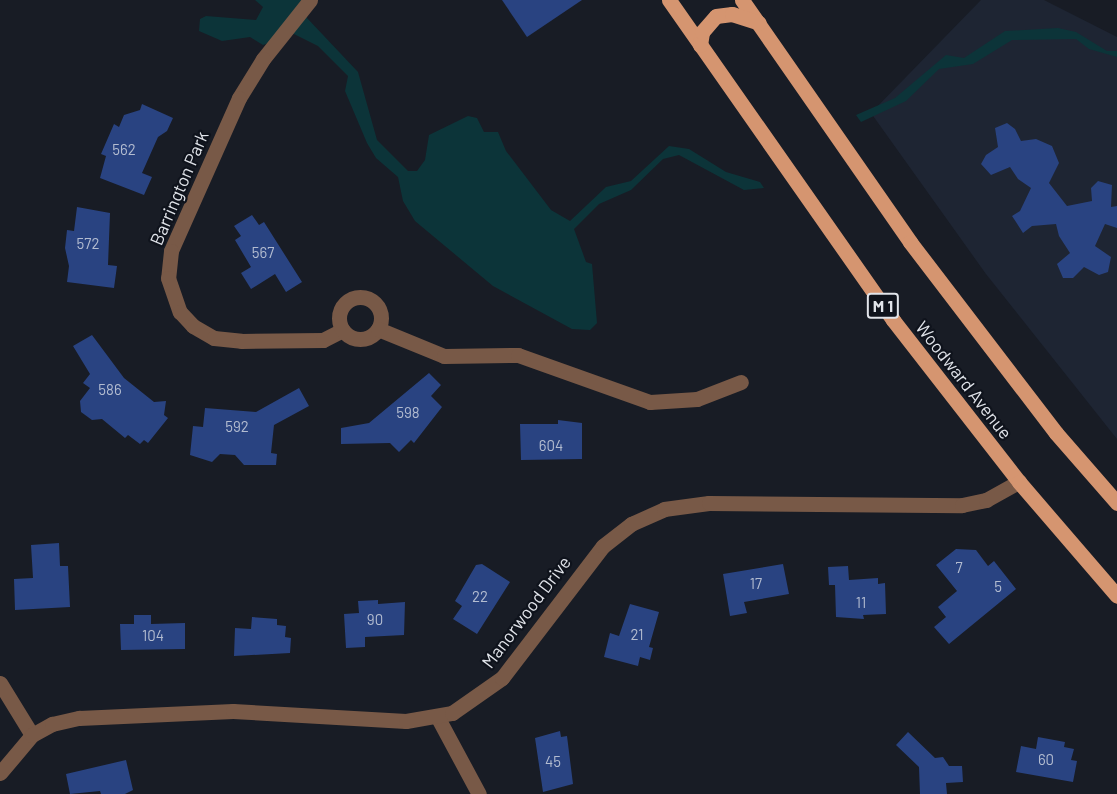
<!DOCTYPE html>
<style>
body{margin:0}
#map{position:relative;width:1117px;height:794px;overflow:hidden;background:#181c25;font-family:Barlow,sans-serif}
div>[style]{position:absolute}
.built>*{inset:0;background:#1e2533}
.water>*{inset:0;background:#0c3439}
.building>*{inset:0;background:#294381}
.minor>*{height:15px;margin:-7.5px;padding:0 7.5px;transform-origin:7.5px;border-radius:7.5px;background:#785947}
.minor>.ring{margin:-7.5px;padding:0;box-sizing:content-box;background:none;border:15px solid #785947;border-radius:50%}
.primary>*{height:15px;margin:-7.5px;padding:0 7.5px;transform-origin:7.5px;border-radius:7.5px;background:#d59570}
span{translate:-50% -50%;white-space:nowrap;text-align:center;line-height:1.15;-webkit-text-stroke:4.5px #0f131c;paint-order:stroke}
.number-label{font-size:15px;color:#b3bcd0}
.number-label span{-webkit-text-stroke-width:0}
.shield-label span{padding:2px 4px;background:#0f131c;border:2px solid;border-radius:4px;-webkit-text-stroke-width:0}
.shield-label{font-size:16px;color:#e1e4ea;font-weight:700}
.street-label{font-size:18px;color:#e1e4ea}
</style>
<div id="map">
<div class="built">
<i style="clip-path:polygon(981px 0,1044px 0,1117px 37px,1117px 439px,986px 274px,871px 113px)"></i>
</div>
<div class="water">
<i style="clip-path:polygon(255px 0,305px 0,307px 18px,358px 72px,377px 140px,408px 171px,417px 171px,425px 160px,429px 135px,468px 116px,477px 118px,484px 132px,498px 132px,506px 151px,551px 210px,570px 221px,606px 187px,631px 181px,669px 146px,689px 149px,726px 172px,760px 182px,764px 188px,744px 190px,679px 155px,663px 159px,631px 190px,599px 204px,574px 229px,586px 262px,592px 264px,597px 323px,590px 330px,572px 329px,493px 286px,415px 221px,403px 201px,398px 177px,376px 158px,367px 143px,345px 91px,348px 76px,318px 46px,294px 34px,263px 45px,250px 37px,222px 41px,199px 31px,200px 19px,206px 16px,256px 20px,263px 7px)"></i>
<i style="clip-path:polygon(1058px 28px,1076px 32px,1107px 51px,1117px 51px,1117px 57px,1089px 49px,1076px 39px,1012px 40px,973px 64px,939px 69px,906px 101px,861px 122px,856px 115px,895px 98px,946px 55px,964px 58px,1005px 31px)"></i>
</div>
<div class="building">
<i style="clip-path:polygon(502px 0,582px 0,527px 37px)"></i>
<i style="clip-path:polygon(142px 104px,173px 118px,167px 131px,158px 137px,142px 173px,152px 177px,144px 195px,100px 178px,106px 156px,101px 154px,114px 124px,119px 127px,124px 115px,140px 110px)"></i>
<i style="clip-path:polygon(1007px 123px,1015px 129px,1021px 141px,1036px 139px,1052px 146px,1059px 163px,1049px 183px,1067px 206px,1092px 201px,1091px 188px,1098px 181px,1112px 185px,1111px 207px,1117px 206px,1117px 228px,1105px 224px,1095px 246px,1111px 257px,1108px 272px,1099px 275px,1084px 267px,1073px 278px,1063px 278px,1057px 264px,1070px 253px,1059px 236px,1056px 224px,1032px 226px,1023px 233px,1016px 222px,1012px 216px,1020px 211px,1031px 188px,1018px 179px,1010px 167px,991px 175px,981px 164px,986px 155px,998px 147px,995px 128px)"></i>
<i style="clip-path:polygon(77px 207px,110px 213px,108px 265px,117px 266px,114px 288px,67px 282px,69px 266px,65px 248px,67px 230px,74px 231px)"></i>
<i style="clip-path:polygon(252px 215px,259px 225px,264px 222px,302px 282px,286px 292px,275px 274px,251px 289px,241px 273px,251px 267px,235px 240px,241px 236px,234px 226px)"></i>
<i style="clip-path:polygon(92px 335px,124px 378px,154px 402px,166px 401px,164px 415px,168px 418px,148px 443px,144px 440px,140px 444px,128px 435px,125px 438px,102px 419px,92px 420px,81px 412px,80px 401px,90px 388px,83px 383px,90px 374px,73px 346px)"></i>
<i style="clip-path:polygon(429px 373px,441px 385px,431px 396px,442px 407px,414px 443px,411px 440px,399px 452px,390px 443px,341px 444px,341px 428px,369px 423px)"></i>
<i style="clip-path:polygon(299px 388px,309px 406px,274px 425px,271px 453px,277px 454px,276px 465px,244px 465px,235px 455px,220px 454px,212px 462px,190px 455px,193px 426px,203px 427px,205px 408px,256px 412px)"></i>
<i style="clip-path:polygon(558px 420px,582px 423px,582px 459px,521px 460px,520px 424px,558px 424px)"></i>
<i style="clip-path:polygon(59px 543px,60px 566px,68px 566px,70px 607px,15px 610px,14px 579px,33px 578px,31px 545px)"></i>
<i style="clip-path:polygon(956px 549px,976px 550px,988px 566px,994px 561px,1016px 589px,949px 644px,934px 627px,946px 617px,938px 607px,957px 591px,936px 565px)"></i>
<i style="clip-path:polygon(482px 564px,510px 582px,477px 634px,453px 619px,462px 606px,455px 601px,476px 565px)"></i>
<i style="clip-path:polygon(783px 564px,789px 594px,744px 602px,747px 613px,730px 616px,723px 574px)"></i>
<i style="clip-path:polygon(848px 566px,849px 580px,878px 578px,878px 584px,885px 583px,886px 614px,863px 615px,864px 619px,836px 617px,835px 585px,829px 585px,828px 567px)"></i>
<i style="clip-path:polygon(378px 600px,378px 604px,405px 602px,404px 635px,365px 637px,365px 647px,346px 648px,344px 614px,359px 613px,358px 601px)"></i>
<i style="clip-path:polygon(630px 604px,659px 612px,649px 647px,653px 648px,650px 660px,640px 657px,638px 666px,604px 657px,610px 633px,619px 636px)"></i>
<i style="clip-path:polygon(134px 615px,151px 615px,151px 624px,185px 623px,185px 649px,121px 650px,120px 624px,134px 624px)"></i>
<i style="clip-path:polygon(252px 617px,277px 619px,277px 625px,286px 626px,285px 637px,291px 638px,290px 653px,234px 656px,235px 628px,251px 629px)"></i>
<i style="clip-path:polygon(560px 731px,561px 737px,567px 736px,573px 784px,543px 792px,535px 738px)"></i>
<i style="clip-path:polygon(908px 732px,935px 758px,943px 757px,949px 766px,962px 766px,963px 782px,946px 783px,947px 794px,920px 794px,919px 767px,896px 745px)"></i>
<i style="clip-path:polygon(1038px 737px,1065px 742px,1064px 747px,1074px 749px,1071px 760px,1077px 761px,1073px 782px,1016px 772px,1021px 746px,1036px 749px)"></i>
<i style="clip-path:polygon(126px 760px,133px 790px,125px 794px,101px 794px,100px 791px,70px 794px,66px 774px)"></i>
</div>
<div class="minor">
<i style="left:310px;top:0;width:75px;rotate:128.5deg"></i>
<i style="left:263px;top:59px;width:46px;rotate:121.6deg"></i>
<i style="left:239px;top:98px;width:167px;rotate:114deg"></i>
<i style="left:171px;top:251px;width:27px;rotate:96deg"></i>
<i style="left:168px;top:278px;width:36px;rotate:71deg"></i>
<i style="left:180px;top:312px;width:19px;rotate:47deg"></i>
<i style="left:193px;top:326px;width:24px;rotate:30deg"></i>
<i style="left:214px;top:338px;width:27px;rotate:6deg"></i>
<i style="left:241px;top:341px;width:82px;rotate:-0.7deg"></i>
<i style="left:323px;top:340px;width:22px;rotate:-27deg"></i>
<i class="ring" style="left:339px;top:297px;width:27px;height:27px"></i>
<i style="left:378px;top:329px;width:71px;rotate:22.2deg"></i>
<i style="left:444px;top:356px;width:74px;rotate:-0.8deg"></i>
<i style="left:518px;top:355px;width:140px;rotate:19.6deg"></i>
<i style="left:650px;top:402px;width:47px;rotate:-3.7deg"></i>
<i style="left:697px;top:399px;width:47px;rotate:-21.1deg"></i>
<i style="left:0;top:683px;width:61px;rotate:58.4deg"></i>
<i style="left:438px;top:718px;width:86px;rotate:61.7deg"></i>
<i style="left:0;top:773px;width:50px;rotate:-49.9deg"></i>
<i style="left:32px;top:735px;width:23px;rotate:-29deg"></i>
<i style="left:52px;top:724px;width:28px;rotate:-13deg"></i>
<i style="left:79px;top:718px;width:154px;rotate:-2.6deg"></i>
<i style="left:233px;top:711px;width:173px;rotate:3.3deg"></i>
<i style="left:406px;top:721px;width:47px;rotate:-9.9deg"></i>
<i style="left:452px;top:713px;width:61px;rotate:-35deg"></i>
<i style="left:502px;top:678px;width:166px;rotate:-52.6deg"></i>
<i style="left:603px;top:546px;width:36px;rotate:-38deg"></i>
<i style="left:631px;top:524px;width:36px;rotate:-24deg"></i>
<i style="left:664px;top:509px;width:45px;rotate:-7.6deg"></i>
<i style="left:709px;top:503px;width:253px;rotate:0.5deg"></i>
<i style="left:962px;top:505px;width:25px;rotate:-12deg"></i>
<i style="left:986px;top:500px;width:38px;rotate:-29deg"></i>
</div>
<div class="primary">
<i style="left:669px;top:0;width:391px;rotate:55deg"></i>
<i style="left:893px;top:320px;width:205px;rotate:52.1deg"></i>
<i style="left:1019px;top:482px;width:150px;rotate:49.3deg"></i>
<i style="left:742px;top:0;width:295px;rotate:55.2deg"></i>
<i style="left:910px;top:242px;width:240px;rotate:52.6deg"></i>
<i style="left:1056px;top:433px;width:93px;rotate:48.9deg"></i>
<i style="left:700px;top:45px;width:13px;rotate:-81deg"></i>
<i style="left:702px;top:32px;width:21px;rotate:-49deg"></i>
<i style="left:716px;top:16px;width:16px;rotate:-7deg"></i>
<i style="left:732px;top:14px;width:28px;rotate:18deg"></i>
</div>
<div class="number-label">
<span style="left:124px;top:150px">562</span>
<span style="left:88px;top:244px">572</span>
<span style="left:263px;top:253px">567</span>
<span style="left:110px;top:390px">586</span>
<span style="left:408px;top:413px">598</span>
<span style="left:237px;top:427px">592</span>
<span style="left:551px;top:446px">604</span>
<span style="left:959px;top:568px">7</span>
<span style="left:756px;top:584px">17</span>
<span style="left:998px;top:587px">5</span>
<span style="left:480px;top:597px">22</span>
<span style="left:861px;top:603px">11</span>
<span style="left:375px;top:620px">90</span>
<span style="left:637px;top:635px">21</span>
<span style="left:153px;top:636px">104</span>
<span style="left:1046px;top:760px">60</span>
<span style="left:553px;top:762px">45</span>
</div>
<div class="shield-label">
<span style="left:883px;top:306px">M 1</span>
</div>
<div class="street-label">
<span style="left:179px;top:188px;rotate:-67deg">Barrington Park</span>
<span style="left:964px;top:380px;rotate:52deg">Woodward Avenue</span>
<span style="left:526px;top:612px;rotate:-53deg">Manorwood Drive</span>
</div>
</div>
